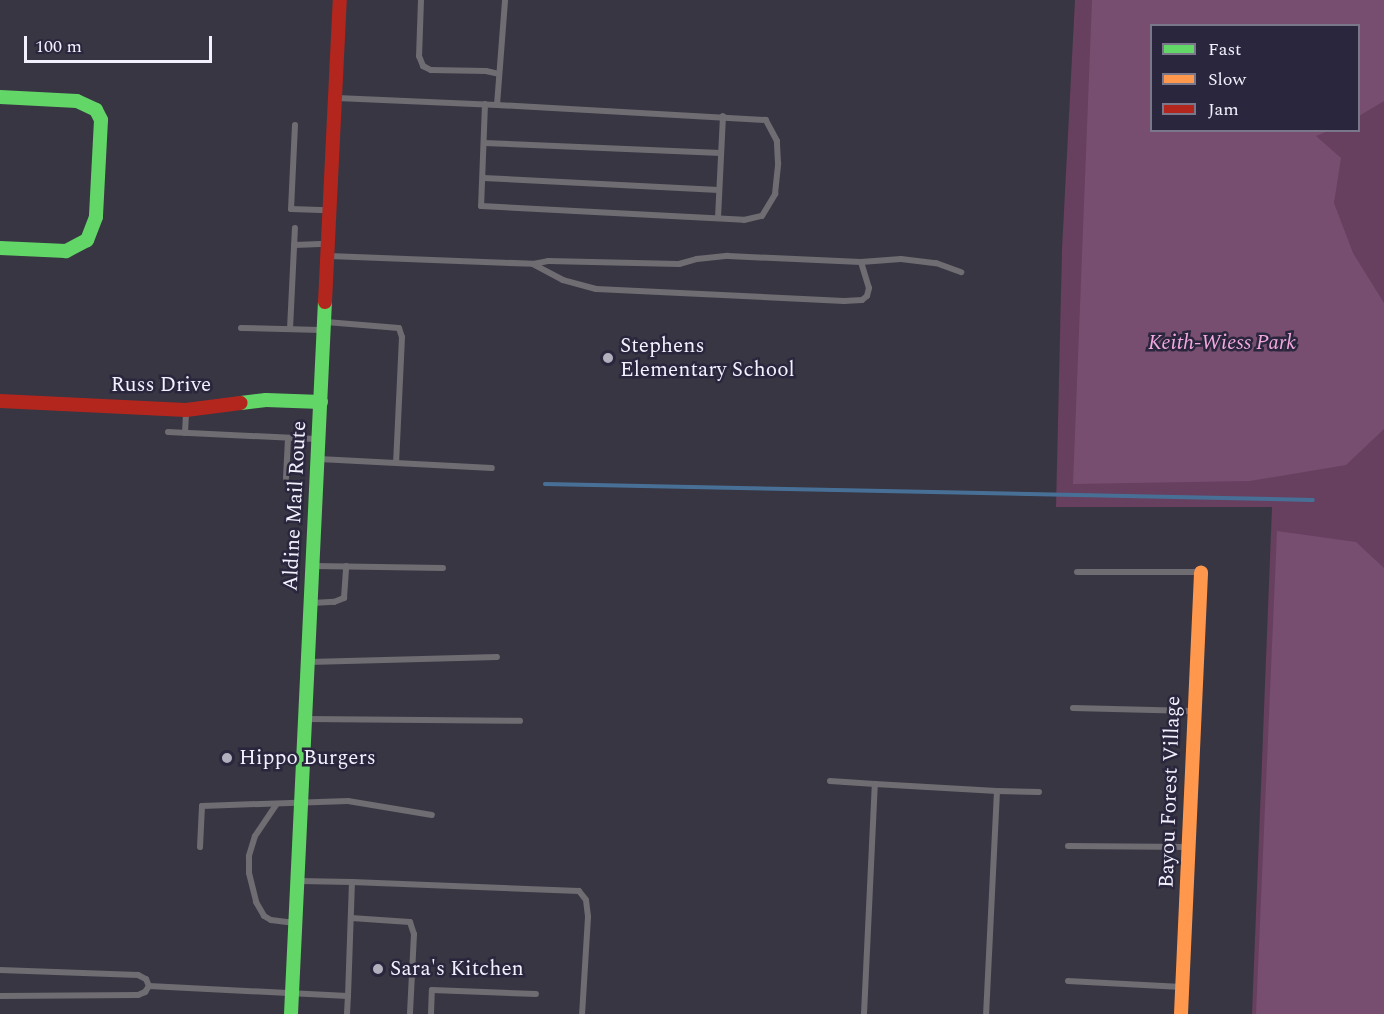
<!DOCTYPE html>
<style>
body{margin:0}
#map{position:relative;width:1384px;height:1014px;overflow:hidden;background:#383642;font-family:Spectral,serif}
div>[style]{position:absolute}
.green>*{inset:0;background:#673f5f}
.forest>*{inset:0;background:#784e70}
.stream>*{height:4px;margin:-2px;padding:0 2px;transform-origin:2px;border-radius:2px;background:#487097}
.lane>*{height:6px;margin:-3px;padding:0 3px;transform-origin:3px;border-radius:3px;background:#6f6c72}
.fast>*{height:14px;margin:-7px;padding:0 7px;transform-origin:7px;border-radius:7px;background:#63d668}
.slow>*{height:14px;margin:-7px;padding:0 7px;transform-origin:7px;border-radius:7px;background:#ff974d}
.jam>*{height:14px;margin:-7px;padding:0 7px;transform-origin:7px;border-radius:7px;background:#b3261e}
.dots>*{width:16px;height:16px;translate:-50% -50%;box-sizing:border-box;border:3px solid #2a263d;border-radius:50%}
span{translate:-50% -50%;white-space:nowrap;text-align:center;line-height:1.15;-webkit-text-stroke:5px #2a263d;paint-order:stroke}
.park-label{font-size:21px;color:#f3a9e0;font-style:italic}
.poi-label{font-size:21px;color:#f3f1fe}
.left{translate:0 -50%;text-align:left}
.street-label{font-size:21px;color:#f3f1fe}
.legend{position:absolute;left:1150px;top:24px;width:210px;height:108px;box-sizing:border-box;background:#2a263d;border:2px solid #7a778a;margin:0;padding:8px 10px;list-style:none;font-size:18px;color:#f3f1fe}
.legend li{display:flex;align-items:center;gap:12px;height:30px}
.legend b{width:30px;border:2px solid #7a778a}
.scale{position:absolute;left:24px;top:36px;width:188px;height:27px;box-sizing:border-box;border:3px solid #f3f1fe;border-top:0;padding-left:8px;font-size:18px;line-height:21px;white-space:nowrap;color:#f3f1fe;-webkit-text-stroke:4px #2a263d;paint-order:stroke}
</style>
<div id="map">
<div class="green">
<i style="clip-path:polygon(evenodd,1075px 0,1384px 0,1384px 1014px,1252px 1014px,1272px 507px,1056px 507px,1062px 249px,1075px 0,1152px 26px,1358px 26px,1358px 130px,1152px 130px,1152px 26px)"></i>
</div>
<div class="forest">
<i style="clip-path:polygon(1092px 0,1384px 0,1384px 101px,1359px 116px,1358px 26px,1152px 26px,1152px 130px,1328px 131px,1316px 136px,1341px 158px,1334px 203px,1353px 253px,1384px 303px,1384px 429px,1346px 465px,1250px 481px,1073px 484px)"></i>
<i style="clip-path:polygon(1277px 531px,1356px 542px,1384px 568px,1384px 1014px,1256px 1014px)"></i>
</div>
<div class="stream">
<i style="left:545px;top:484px;width:768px;rotate:1.19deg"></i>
</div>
<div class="lane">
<i style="left:421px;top:0;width:56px;rotate:92deg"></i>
<i style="left:419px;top:56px;width:11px;rotate:68deg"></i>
<i style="left:423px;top:66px;width:9px;rotate:27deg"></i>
<i style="left:431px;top:70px;width:55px;rotate:1deg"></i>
<i style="left:486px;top:71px;width:13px;rotate:13deg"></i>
<i style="left:337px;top:98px;width:160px;rotate:2.5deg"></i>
<i style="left:497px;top:105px;width:105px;rotate:-85.6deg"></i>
<i style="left:485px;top:104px;width:102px;rotate:92.2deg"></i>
<i style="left:481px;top:206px;width:263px;rotate:3deg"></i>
<i style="left:744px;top:220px;width:18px;rotate:-13deg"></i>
<i style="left:762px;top:216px;width:26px;rotate:-59deg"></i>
<i style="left:775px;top:194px;width:31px;rotate:-84deg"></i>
<i style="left:778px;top:163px;width:22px;rotate:-93deg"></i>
<i style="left:777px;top:141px;width:24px;rotate:-118deg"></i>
<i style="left:766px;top:120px;width:269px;rotate:-176.8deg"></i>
<i style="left:295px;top:125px;width:84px;rotate:92.7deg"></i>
<i style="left:291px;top:209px;width:36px;rotate:2deg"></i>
<i style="left:484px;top:143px;width:237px;rotate:2.4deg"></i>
<i style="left:483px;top:178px;width:236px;rotate:2.9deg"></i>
<i style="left:718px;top:218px;width:102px;rotate:-87.2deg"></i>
<i style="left:294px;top:245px;width:33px;rotate:-2deg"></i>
<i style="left:329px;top:256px;width:204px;rotate:2.2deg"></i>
<i style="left:728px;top:256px;width:133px;rotate:2.6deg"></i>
<i style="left:861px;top:262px;width:27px;rotate:73deg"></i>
<i style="left:869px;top:288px;width:8px;rotate:104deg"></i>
<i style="left:867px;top:296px;width:6px;rotate:141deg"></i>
<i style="left:862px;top:300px;width:18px;rotate:177deg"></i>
<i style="left:844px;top:301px;width:248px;rotate:-177.2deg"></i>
<i style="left:596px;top:289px;width:34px;rotate:-165deg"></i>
<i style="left:563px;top:280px;width:34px;rotate:-152deg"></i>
<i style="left:533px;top:264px;width:15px;rotate:-11deg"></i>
<i style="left:548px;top:261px;width:131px;rotate:1.3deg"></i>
<i style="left:679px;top:264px;width:19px;rotate:-16deg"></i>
<i style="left:697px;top:259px;width:31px;rotate:-6deg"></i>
<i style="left:861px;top:262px;width:40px;rotate:-4.3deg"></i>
<i style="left:901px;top:259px;width:35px;rotate:7deg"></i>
<i style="left:936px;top:263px;width:27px;rotate:20deg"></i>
<i style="left:326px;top:322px;width:73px;rotate:4.7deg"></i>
<i style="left:399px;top:328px;width:9px;rotate:72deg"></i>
<i style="left:402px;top:337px;width:126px;rotate:92.7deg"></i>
<i style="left:241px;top:328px;width:80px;rotate:1.4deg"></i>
<i style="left:290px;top:329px;width:101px;rotate:-87.2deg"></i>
<i style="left:168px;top:432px;width:149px;rotate:2.7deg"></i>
<i style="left:185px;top:433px;width:21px;rotate:-87deg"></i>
<i style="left:319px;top:459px;width:173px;rotate:3deg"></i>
<i style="left:286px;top:478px;width:40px;rotate:-87.1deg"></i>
<i style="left:315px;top:566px;width:128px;rotate:0.9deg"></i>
<i style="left:1077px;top:572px;width:124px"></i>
<i style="left:312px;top:603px;width:22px;rotate:-3deg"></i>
<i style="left:334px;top:602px;width:11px;rotate:-22deg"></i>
<i style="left:344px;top:598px;width:32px;rotate:-86deg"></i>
<i style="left:309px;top:662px;width:188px;rotate:-1.5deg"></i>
<i style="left:1073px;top:708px;width:120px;rotate:1.4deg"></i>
<i style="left:307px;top:719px;width:213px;rotate:0.5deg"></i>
<i style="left:830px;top:781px;width:45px;rotate:3.8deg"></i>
<i style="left:997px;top:791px;width:42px;rotate:1.4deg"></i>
<i style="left:276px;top:805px;width:37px;rotate:124deg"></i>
<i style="left:255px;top:836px;width:21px;rotate:107deg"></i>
<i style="left:249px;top:856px;width:17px;rotate:90deg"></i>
<i style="left:249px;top:873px;width:30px;rotate:76deg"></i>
<i style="left:256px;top:902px;width:16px;rotate:60deg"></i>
<i style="left:264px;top:916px;width:8px;rotate:30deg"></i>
<i style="left:271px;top:920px;width:24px;rotate:7deg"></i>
<i style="left:1068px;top:846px;width:120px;rotate:0.5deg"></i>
<i style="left:200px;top:847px;width:41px;rotate:-87.2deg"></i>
<i style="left:202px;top:806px;width:146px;rotate:-2deg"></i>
<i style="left:348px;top:801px;width:85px;rotate:9.5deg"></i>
<i style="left:352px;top:882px;width:227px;rotate:2.3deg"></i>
<i style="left:579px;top:891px;width:11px;rotate:52deg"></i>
<i style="left:586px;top:900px;width:17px;rotate:83deg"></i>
<i style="left:588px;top:917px;width:97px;rotate:93.5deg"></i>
<i style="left:351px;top:918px;width:59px;rotate:3.9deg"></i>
<i style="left:410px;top:922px;width:13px;rotate:72deg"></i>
<i style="left:414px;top:934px;width:80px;rotate:92.9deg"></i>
<i style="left:0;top:970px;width:138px;rotate:2.1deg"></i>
<i style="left:138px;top:975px;width:9px;rotate:27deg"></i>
<i style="left:146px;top:979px;width:8px;rotate:67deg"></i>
<i style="left:1068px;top:981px;width:114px;rotate:3deg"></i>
<i style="left:149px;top:986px;width:199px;rotate:2.9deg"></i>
<i style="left:348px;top:996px;width:114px;rotate:-88deg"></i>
<i style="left:352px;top:882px;width:53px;rotate:-178.9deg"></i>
<i style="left:0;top:996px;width:138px;rotate:-0.4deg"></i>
<i style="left:138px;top:995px;width:8px;rotate:-23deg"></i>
<i style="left:145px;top:992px;width:7px;rotate:-56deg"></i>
<i style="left:347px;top:1014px;width:18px;rotate:-87deg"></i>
<i style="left:431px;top:1014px;width:24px;rotate:-88deg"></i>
<i style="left:432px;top:990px;width:104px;rotate:2.2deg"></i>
<i style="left:864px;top:1014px;width:230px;rotate:-87.3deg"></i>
<i style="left:875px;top:784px;width:122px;rotate:3.3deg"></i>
<i style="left:997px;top:791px;width:223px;rotate:92.8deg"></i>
</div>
<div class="fast">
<i style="left:0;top:97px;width:77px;rotate:3deg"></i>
<i style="left:77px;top:101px;width:21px;rotate:25deg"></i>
<i style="left:96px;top:110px;width:11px;rotate:63deg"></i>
<i style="left:101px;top:120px;width:97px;rotate:93deg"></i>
<i style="left:96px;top:217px;width:25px;rotate:111deg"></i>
<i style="left:87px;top:240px;width:24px;rotate:152deg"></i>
<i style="left:66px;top:251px;width:66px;rotate:-177.4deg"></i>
<i style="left:241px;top:403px;width:25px;rotate:-7deg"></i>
<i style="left:266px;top:400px;width:55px;rotate:2.1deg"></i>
<i style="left:291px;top:1014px;width:713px;rotate:-87.27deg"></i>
</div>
<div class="slow">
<i style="left:1181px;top:1014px;width:442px;rotate:-87.4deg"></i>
</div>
<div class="jam">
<i style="left:325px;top:302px;width:302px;rotate:-87.2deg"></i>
<i style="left:0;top:401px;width:186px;rotate:2.8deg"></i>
<i style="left:186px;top:410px;width:55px;rotate:-7.3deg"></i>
</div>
<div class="dots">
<i style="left:608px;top:358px;background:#b2b0bc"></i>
<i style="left:227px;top:758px;background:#b2b0bc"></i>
<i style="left:378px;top:969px;background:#b2b0bc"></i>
</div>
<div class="park-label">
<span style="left:1222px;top:343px">Keith-Wiess Park</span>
</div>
<div class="poi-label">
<span class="left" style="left:620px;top:358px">Stephens<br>Elementary School</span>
<span class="left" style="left:239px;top:758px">Hippo Burgers</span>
<span class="left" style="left:390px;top:969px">Sara's Kitchen</span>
</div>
<div class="street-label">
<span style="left:161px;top:385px">Russ Drive</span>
<span style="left:295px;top:506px;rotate:-87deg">Aldine Mail Route</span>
<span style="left:1170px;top:792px;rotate:-88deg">Bayou Forest Village</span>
</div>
<ul class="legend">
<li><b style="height:8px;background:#63d668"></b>Fast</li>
<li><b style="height:8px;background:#ff974d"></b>Slow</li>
<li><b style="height:8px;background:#b3261e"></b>Jam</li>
</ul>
<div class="scale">100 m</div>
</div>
